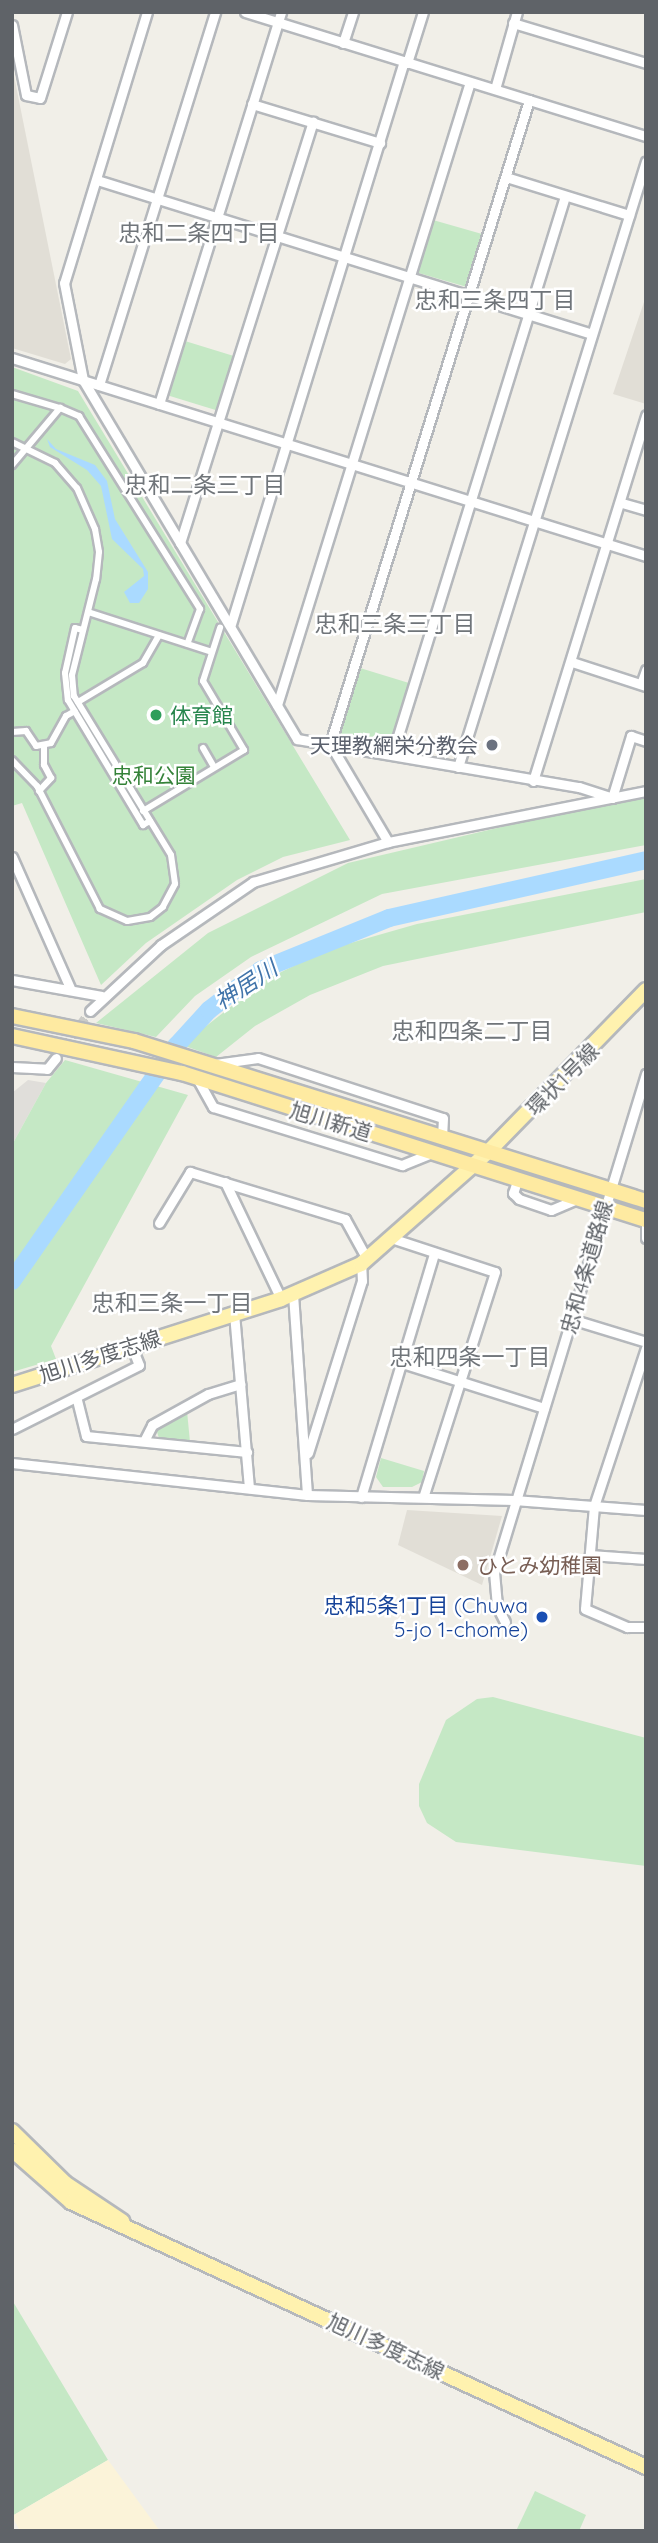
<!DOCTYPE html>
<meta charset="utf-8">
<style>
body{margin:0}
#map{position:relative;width:658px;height:2543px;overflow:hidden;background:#f1efe8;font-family:Quicksand,"Noto Sans JP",sans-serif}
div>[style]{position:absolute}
.industrial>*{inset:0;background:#e0deda}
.education>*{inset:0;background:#e1ded6}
.green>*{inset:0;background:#c5e8c5;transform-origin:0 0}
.sand>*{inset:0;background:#fbf3d9}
.water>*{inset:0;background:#aadaff}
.river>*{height:18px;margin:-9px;padding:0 9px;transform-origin:9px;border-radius:9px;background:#aadaff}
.minor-tunnel>*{height:9px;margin-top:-4.5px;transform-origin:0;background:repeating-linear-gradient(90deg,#ccccc8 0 9px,transparent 0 13.5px)}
.roads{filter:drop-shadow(2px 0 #b5b8bc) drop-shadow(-2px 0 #b5b8bc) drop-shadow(0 2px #b5b8bc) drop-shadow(0 -2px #b5b8bc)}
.pedestrian>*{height:6px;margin:-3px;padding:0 3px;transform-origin:3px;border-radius:3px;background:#fff}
.minor>*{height:9px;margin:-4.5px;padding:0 4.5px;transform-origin:4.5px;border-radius:4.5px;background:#fff}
.primary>*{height:14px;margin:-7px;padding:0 7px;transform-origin:7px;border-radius:7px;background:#fff2af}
.trunk>*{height:14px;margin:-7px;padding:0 7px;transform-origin:7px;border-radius:7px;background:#feeaa1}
.dots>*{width:19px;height:19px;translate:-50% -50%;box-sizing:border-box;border:4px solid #fff;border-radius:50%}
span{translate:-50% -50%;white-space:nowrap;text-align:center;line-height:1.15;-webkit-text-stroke:5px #fff;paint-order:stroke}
.leisure-label{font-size:21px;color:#27864d}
.left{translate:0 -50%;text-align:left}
.worship-label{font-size:21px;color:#5b616d}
.right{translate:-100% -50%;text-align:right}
.park-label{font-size:21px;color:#348238}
.street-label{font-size:21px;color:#5f6368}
.education-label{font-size:21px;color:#785e54}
.transit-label{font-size:21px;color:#164399}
.neighbourhood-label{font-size:23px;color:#70757a}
.water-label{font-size:23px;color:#4174aa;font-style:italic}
.frame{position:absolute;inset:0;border:14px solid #5f6368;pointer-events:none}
</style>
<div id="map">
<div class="industrial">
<i style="clip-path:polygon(28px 1080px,46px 1083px,12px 1145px,12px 1093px)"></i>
</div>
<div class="education">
<i style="clip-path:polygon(12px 66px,71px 359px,65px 364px,12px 348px)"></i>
<i style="clip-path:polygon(646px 296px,646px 404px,613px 394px)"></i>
<i style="clip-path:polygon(407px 1510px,502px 1516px,482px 1585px,398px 1545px)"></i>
</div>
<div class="green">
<i style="left:433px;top:220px;width:51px;height:55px;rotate:16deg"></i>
<i style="left:185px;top:341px;width:51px;height:57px;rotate:17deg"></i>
<i style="clip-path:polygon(12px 367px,78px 391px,350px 840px,283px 857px,237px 880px,146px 943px,101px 985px,22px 803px,12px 806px)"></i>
<i style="clip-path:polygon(360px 668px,409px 683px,391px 742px,382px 749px,342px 742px,339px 735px)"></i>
<i style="clip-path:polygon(646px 793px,646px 845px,382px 894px,251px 957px,195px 996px,156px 1037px,96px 1023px,208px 933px,348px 863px)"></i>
<i style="clip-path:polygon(646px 879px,646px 912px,383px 966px,310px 995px,255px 1026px,216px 1057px,182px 1045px,265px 980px,326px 950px,417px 924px)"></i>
<i style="clip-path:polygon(65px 1060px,188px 1095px,51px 1346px,56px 1359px,12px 1372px,12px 1145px,46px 1083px)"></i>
<i style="clip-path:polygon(187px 1411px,190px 1442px,159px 1438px,156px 1429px)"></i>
<i style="clip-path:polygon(381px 1458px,424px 1471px,422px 1482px,412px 1487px,383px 1487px,376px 1477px)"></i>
<i style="clip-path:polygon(493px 1697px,646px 1738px,646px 1866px,456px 1842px,427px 1823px,419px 1806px,419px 1784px,446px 1720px,477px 1699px)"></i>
<i style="clip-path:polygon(12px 2300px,108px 2460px,12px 2516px)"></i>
<i style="clip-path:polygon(535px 2491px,586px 2515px,579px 2531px,516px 2531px)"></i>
</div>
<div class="sand">
<i style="clip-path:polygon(108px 2460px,160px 2531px,20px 2531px,12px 2516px)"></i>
</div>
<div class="water">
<i style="clip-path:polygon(47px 439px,56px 449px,95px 465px,107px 481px,115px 519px,148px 572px,148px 589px,139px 603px,130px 603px,124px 592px,144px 576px,143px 569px,112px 539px,101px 486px,87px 470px,50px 447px)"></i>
</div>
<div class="river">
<i style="left:12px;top:1281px;width:287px;rotate:-55.1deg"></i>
<i style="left:176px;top:1046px;width:49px;rotate:-47.5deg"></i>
<i style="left:209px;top:1010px;width:66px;rotate:-37.6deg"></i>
<i style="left:261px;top:970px;width:138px;rotate:-22.1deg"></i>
<i style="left:389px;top:918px;width:263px;rotate:-12.7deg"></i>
</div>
<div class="minor-tunnel">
<i style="left:56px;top:1058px;width:58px;rotate:-54.1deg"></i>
</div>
<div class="roads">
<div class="pedestrian">
<i style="left:12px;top:394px;width:50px;rotate:16.3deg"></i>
<i style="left:12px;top:442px;width:48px;rotate:26deg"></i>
<i style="left:55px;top:463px;width:33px;rotate:49deg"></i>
<i style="left:77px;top:488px;width:45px;rotate:66.3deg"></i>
<i style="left:95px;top:529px;width:23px;rotate:80deg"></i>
<i style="left:99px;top:552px;width:27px;rotate:96deg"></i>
<i style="left:96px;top:579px;width:99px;rotate:104deg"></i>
<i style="left:72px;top:675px;width:21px;rotate:85deg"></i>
<i style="left:74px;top:696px;width:186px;rotate:58.6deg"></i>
<i style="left:171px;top:855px;width:29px;rotate:82deg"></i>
<i style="left:175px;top:884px;width:26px;rotate:118deg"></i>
<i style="left:163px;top:907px;width:16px;rotate:142deg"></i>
<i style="left:150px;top:917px;width:23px;rotate:170deg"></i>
<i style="left:127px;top:921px;width:30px;rotate:-156deg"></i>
<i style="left:100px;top:909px;width:138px;rotate:-117.1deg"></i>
<i style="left:37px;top:786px;width:36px;rotate:-134deg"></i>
<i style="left:12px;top:465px;width:75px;rotate:-49.9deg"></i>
<i style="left:60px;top:408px;width:21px;rotate:23deg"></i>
<i style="left:79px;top:416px;width:228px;rotate:57.9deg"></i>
<i style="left:200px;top:609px;width:37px;rotate:110deg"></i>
<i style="left:88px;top:612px;width:130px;rotate:17.9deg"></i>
<i style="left:83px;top:630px;width:8px;rotate:-166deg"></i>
<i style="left:75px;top:628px;width:46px;rotate:102.5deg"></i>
<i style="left:65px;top:673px;width:27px;rotate:84deg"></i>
<i style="left:68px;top:700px;width:146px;rotate:59deg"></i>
<i style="left:143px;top:825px;width:8px;rotate:-30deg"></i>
<i style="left:78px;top:702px;width:76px;rotate:-31deg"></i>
<i style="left:143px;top:663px;width:32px;rotate:-60deg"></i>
<i style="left:12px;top:732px;width:14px;rotate:-4deg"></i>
<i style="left:26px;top:731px;width:18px;rotate:56deg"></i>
<i style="left:36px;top:746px;width:15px;rotate:-11deg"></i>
<i style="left:51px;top:743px;width:31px;rotate:-61deg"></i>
<i style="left:66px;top:716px;width:10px;rotate:-29deg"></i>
<i style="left:203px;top:748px;width:22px;rotate:60deg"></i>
<i style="left:39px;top:791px;width:18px;rotate:-47deg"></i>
<i style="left:51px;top:778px;width:15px;rotate:-118deg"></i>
<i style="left:44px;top:765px;width:20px;rotate:-90deg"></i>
<i style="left:143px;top:811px;width:118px;rotate:-31.1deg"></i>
<i style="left:244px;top:750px;width:80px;rotate:-120.7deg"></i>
<i style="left:203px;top:681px;width:56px;rotate:-72.2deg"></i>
</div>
<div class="minor">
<i style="left:147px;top:12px;width:283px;rotate:107deg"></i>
<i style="left:64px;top:283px;width:99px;rotate:78.9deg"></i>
<i style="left:83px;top:380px;width:418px;rotate:59.2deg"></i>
<i style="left:297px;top:739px;width:286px;rotate:9.7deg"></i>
<i style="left:579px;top:787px;width:35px;rotate:18deg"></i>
<i style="left:612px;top:798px;width:65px;rotate:-73deg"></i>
<i style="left:631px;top:736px;width:16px;rotate:18deg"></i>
<i style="left:245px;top:12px;width:420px;rotate:17.2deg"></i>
<i style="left:513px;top:23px;width:139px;rotate:16.7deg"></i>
<i style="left:12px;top:25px;width:71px;rotate:78.7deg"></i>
<i style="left:26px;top:95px;width:14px;rotate:12deg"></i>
<i style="left:40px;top:98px;width:90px;rotate:-72.6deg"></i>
<i style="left:343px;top:43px;width:33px;rotate:-72deg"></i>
<i style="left:407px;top:63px;width:53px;rotate:-72.6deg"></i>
<i style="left:495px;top:89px;width:80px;rotate:-74.1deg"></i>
<i style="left:252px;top:104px;width:134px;rotate:16.9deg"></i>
<i style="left:506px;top:177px;width:129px;rotate:17.2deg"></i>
<i style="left:97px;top:180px;width:518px;rotate:17.28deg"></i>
<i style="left:12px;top:358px;width:664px;rotate:17.34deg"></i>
<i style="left:99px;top:385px;width:391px;rotate:-72.7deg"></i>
<i style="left:159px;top:404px;width:411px;rotate:-72.7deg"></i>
<i style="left:622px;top:503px;width:25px;rotate:16deg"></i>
<i style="left:180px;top:543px;width:442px;rotate:-72.5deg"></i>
<i style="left:231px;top:624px;width:589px;rotate:-72.92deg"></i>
<i style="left:572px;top:662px;width:78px;rotate:18deg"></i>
<i style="left:641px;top:684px;width:15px;rotate:-70deg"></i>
<i style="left:277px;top:705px;width:652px;rotate:-72.79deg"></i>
<i style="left:392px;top:755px;width:585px;rotate:-72.8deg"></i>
<i style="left:458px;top:767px;width:634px;rotate:-72.76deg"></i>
<i style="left:533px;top:781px;width:383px;rotate:-72.8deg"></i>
<i style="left:388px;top:842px;width:114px;rotate:-120.6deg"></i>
<i style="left:330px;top:744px;width:674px;rotate:-72.83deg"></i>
<i style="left:12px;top:857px;width:143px;rotate:66.1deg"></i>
<i style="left:12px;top:980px;width:91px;rotate:10.1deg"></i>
<i style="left:90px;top:1011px;width:97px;rotate:-42.9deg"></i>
<i style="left:161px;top:945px;width:112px;rotate:-34.4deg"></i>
<i style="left:253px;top:882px;width:141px;rotate:-16.5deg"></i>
<i style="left:388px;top:842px;width:263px;rotate:-11.2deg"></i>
<i style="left:215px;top:1064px;width:43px;rotate:-7.9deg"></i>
<i style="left:258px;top:1058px;width:194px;rotate:18deg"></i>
<i style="left:443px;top:1118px;width:18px;rotate:93deg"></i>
<i style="left:12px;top:1067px;width:35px;rotate:3deg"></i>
<i style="left:47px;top:1069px;width:14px;rotate:-51deg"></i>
<i style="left:198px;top:1080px;width:31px;rotate:61deg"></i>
<i style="left:213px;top:1107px;width:198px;rotate:17.1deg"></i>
<i style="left:402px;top:1165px;width:32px;rotate:-22deg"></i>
<i style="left:518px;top:1178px;width:16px;rotate:108deg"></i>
<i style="left:513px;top:1193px;width:8px;rotate:45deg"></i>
<i style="left:519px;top:1199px;width:34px;rotate:19deg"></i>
<i style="left:551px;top:1210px;width:28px;rotate:-23deg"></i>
<i style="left:225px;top:1182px;width:130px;rotate:64.4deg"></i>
<i style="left:646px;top:1222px;width:16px;rotate:90deg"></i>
<i style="left:159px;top:1223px;width:60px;rotate:-58.7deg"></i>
<i style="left:190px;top:1172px;width:162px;rotate:16.9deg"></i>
<i style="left:345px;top:1219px;width:46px;rotate:61.2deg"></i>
<i style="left:394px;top:1239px;width:106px;rotate:18.1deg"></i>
<i style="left:495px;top:1272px;width:236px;rotate:107.7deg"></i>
<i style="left:293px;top:1294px;width:201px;rotate:86deg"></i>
<i style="left:234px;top:1313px;width:176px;rotate:85.1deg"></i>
<i style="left:571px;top:1319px;width:78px;rotate:17deg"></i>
<i style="left:646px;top:1348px;width:166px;rotate:108.2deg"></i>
<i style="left:594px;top:1506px;width:103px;rotate:95deg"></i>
<i style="left:585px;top:1609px;width:46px;rotate:23.2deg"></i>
<i style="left:627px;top:1627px;width:19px"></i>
<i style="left:402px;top:1363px;width:149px;rotate:17.6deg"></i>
<i style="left:77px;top:1400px;width:37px;rotate:76deg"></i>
<i style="left:86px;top:1436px;width:162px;rotate:5.7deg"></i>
<i style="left:12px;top:1429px;width:142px;rotate:-26.7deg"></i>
<i style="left:139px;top:1365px;width:22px;rotate:-112deg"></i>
<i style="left:144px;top:1441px;width:18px;rotate:-63deg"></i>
<i style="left:152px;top:1425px;width:64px;rotate:-29deg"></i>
<i style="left:208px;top:1394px;width:34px;rotate:-17deg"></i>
<i style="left:308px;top:1453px;width:180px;rotate:-72.6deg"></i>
<i style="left:362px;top:1281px;width:17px;rotate:-93deg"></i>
<i style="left:12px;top:1463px;width:297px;rotate:6.2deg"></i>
<i style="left:307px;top:1495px;width:207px;rotate:1.4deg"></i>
<i style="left:514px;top:1500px;width:132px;rotate:4.3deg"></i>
<i style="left:361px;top:1497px;width:255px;rotate:-73.3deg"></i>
<i style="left:590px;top:1555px;width:56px;rotate:4.1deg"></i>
<i style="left:505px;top:1622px;width:18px;rotate:-117deg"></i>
<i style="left:497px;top:1606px;width:33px;rotate:-95deg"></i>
<i style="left:494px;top:1573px;width:522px;rotate:-73.06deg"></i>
</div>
<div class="primary">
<i style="left:12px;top:1385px;width:282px;rotate:-17.7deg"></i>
<i style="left:281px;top:1299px;width:87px;rotate:-23.6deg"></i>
<i style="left:361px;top:1264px;width:171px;rotate:-41.4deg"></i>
<i style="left:489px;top:1151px;width:225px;rotate:-45.7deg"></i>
<i style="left:12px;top:2131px;width:74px;rotate:44.5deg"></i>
<i style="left:65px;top:2183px;width:69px;rotate:33.7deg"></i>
<i style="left:12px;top:2150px;width:79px;rotate:41.4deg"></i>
<i style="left:71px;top:2202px;width:633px;rotate:24.74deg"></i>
</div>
<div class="trunk">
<i style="left:12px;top:1016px;width:125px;rotate:11.6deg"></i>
<i style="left:134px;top:1041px;width:536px;rotate:17.35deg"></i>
<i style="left:12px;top:1036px;width:174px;rotate:12.3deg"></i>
<i style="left:182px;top:1073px;width:487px;rotate:17.6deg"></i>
</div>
</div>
<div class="dots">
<i style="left:156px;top:715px;background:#2e9e5b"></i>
<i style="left:492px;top:745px;background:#6b7280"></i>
<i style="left:463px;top:1565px;background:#8d6e63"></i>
<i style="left:542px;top:1617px;background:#1a4fb4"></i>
</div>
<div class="leisure-label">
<span class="left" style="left:170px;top:715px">体育館</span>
</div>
<div class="worship-label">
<span class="right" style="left:478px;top:745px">天理教網栄分教会</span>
</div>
<div class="park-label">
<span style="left:154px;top:775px">忠和公園</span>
</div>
<div class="street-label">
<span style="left:562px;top:1079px;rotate:-45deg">環状1号線</span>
<span style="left:331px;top:1121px;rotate:17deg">旭川新道</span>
<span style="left:586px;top:1267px;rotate:-74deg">忠和4条道路線</span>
<span style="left:100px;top:1356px;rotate:-18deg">旭川多度志線</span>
<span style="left:386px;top:2346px;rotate:25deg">旭川多度志線</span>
</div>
<div class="education-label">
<span class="left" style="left:477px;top:1565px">ひとみ幼稚園</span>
</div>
<div class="transit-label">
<span class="right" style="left:528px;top:1617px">忠和5条1丁目 (Chuwa<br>5-jo 1-chome)</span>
</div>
<div class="neighbourhood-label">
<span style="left:199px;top:233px">忠和二条四丁目</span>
<span style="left:495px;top:300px">忠和三条四丁目</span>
<span style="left:205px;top:485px">忠和二条三丁目</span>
<span style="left:395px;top:624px">忠和三条三丁目</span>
<span style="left:472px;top:1031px">忠和四条二丁目</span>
<span style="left:172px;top:1303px">忠和三条一丁目</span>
<span style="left:470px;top:1357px">忠和四条一丁目</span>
</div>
<div class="water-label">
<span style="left:246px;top:985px;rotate:-33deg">神居川</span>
</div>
<div class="frame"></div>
</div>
